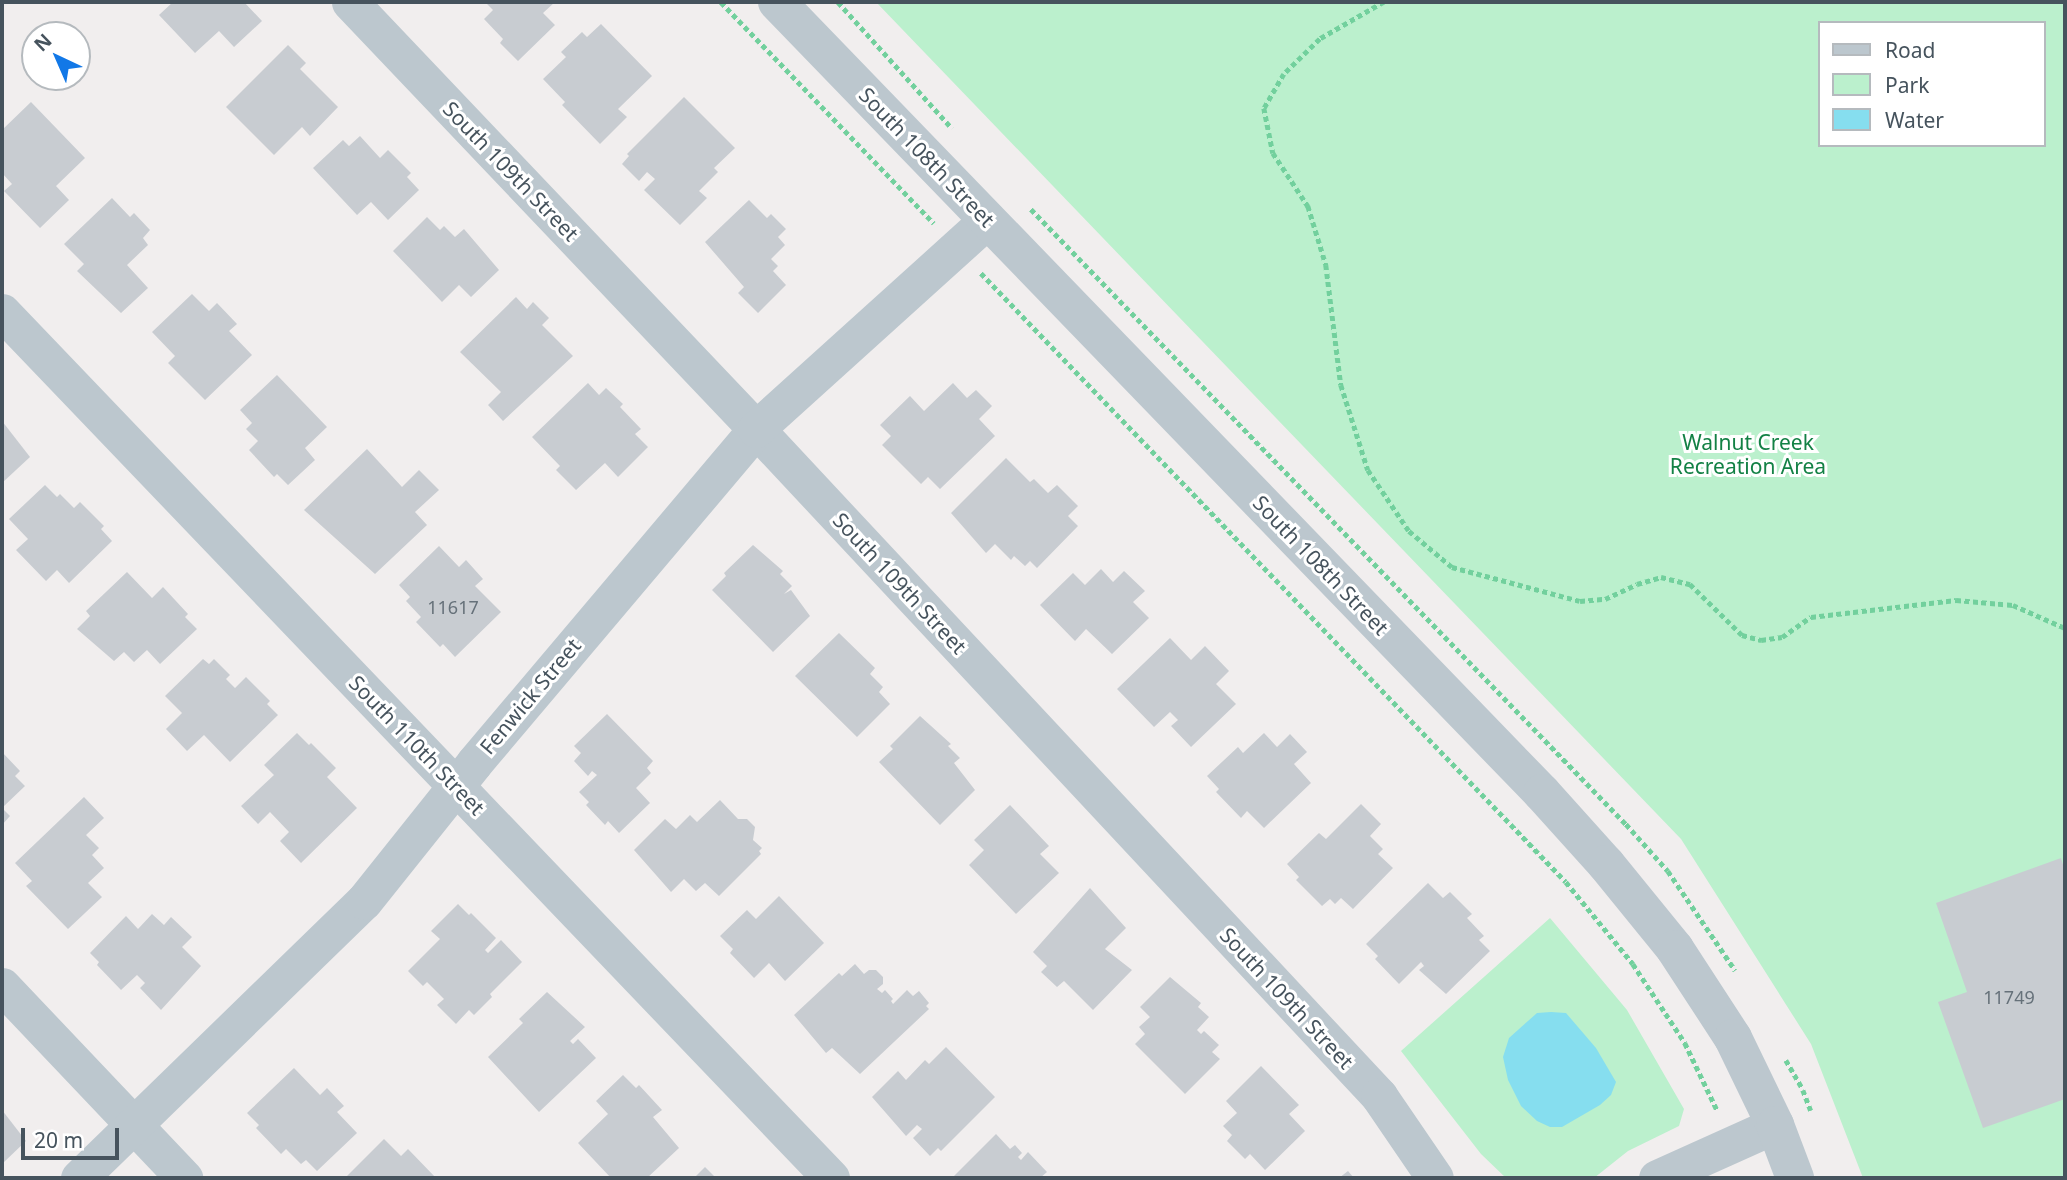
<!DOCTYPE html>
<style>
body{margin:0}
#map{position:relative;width:2067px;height:1180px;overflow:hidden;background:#f1eeee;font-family:"Noto Sans",sans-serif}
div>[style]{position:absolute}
.green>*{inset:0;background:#bbf0cd}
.water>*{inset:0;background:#86deef}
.building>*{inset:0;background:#c8ccd1}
.path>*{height:4.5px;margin-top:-2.25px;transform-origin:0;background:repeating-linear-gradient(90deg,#72d09d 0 5px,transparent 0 8.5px)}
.minor>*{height:37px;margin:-18.5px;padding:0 18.5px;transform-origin:18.5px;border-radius:18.5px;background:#bcc7ce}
.tertiary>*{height:38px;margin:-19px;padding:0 19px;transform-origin:19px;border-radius:19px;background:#bcc7ce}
span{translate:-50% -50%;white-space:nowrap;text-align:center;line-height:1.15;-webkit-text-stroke:6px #fff;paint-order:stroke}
.number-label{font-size:18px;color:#66717a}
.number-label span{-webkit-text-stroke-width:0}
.street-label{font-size:21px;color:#46535d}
.park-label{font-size:21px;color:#138145}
.frame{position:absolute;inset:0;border:4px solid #46535d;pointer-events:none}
.legend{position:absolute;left:1818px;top:21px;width:228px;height:126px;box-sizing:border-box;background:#fff;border:2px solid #b5babe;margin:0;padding:9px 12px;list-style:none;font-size:21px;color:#46535d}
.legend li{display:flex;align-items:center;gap:14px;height:35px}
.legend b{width:35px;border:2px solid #b5babe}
.north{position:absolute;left:21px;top:21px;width:70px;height:70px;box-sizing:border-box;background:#fff;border:2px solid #b5babe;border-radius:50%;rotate:316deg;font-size:19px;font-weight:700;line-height:28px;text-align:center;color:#46535d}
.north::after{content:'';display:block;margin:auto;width:24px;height:32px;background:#1278e7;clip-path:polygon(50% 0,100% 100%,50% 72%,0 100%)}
.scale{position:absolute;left:21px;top:1128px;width:98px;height:32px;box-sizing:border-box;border:4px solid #46535d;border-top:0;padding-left:9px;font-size:21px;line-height:24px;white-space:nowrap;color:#46535d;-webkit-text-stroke:5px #fff;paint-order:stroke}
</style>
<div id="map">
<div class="green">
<i style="clip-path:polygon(evenodd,876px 2px,2065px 2px,2065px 1178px,1863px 1178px,1811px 1044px,1681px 839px,876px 2px,1820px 23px,2044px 23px,2044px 145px,1820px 145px,1820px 23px)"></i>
<i style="clip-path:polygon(1550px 918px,1627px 1010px,1684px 1109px,1679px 1126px,1628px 1151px,1594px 1178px,1506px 1178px,1481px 1154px,1401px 1051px)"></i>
</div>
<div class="water">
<i style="clip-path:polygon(1551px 1012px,1566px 1013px,1596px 1048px,1616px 1082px,1611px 1095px,1600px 1105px,1562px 1127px,1550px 1127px,1537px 1121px,1521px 1106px,1508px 1080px,1503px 1057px,1509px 1038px,1537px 1013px)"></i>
</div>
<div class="building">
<i style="clip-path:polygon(173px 2px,244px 2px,262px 21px,234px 47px,219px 31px,195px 53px,159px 15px)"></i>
<i style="clip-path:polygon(485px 2px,555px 2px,543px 13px,555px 25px,518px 61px,500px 43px,503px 39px,484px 19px,493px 10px)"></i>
<i style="clip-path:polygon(601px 24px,652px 76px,618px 109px,627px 117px,600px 144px,562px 105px,565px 102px,543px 79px,566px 57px,561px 52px,582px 32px,587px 37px)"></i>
<i style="clip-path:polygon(288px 45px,306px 63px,300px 69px,338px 107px,310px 136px,302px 127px,274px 155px,226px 107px)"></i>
<i style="clip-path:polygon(684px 97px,735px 148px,714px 168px,718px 172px,699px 191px,707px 198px,680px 225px,644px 190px,655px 179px,647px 172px,639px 181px,622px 164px,629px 156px,627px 154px)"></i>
<i style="clip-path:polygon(31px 102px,85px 158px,56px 186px,69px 200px,40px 228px,4px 191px,12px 184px,2px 173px,2px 130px)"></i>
<i style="clip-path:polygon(360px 136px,380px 158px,388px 150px,411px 173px,407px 177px,419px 190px,388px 220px,371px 202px,357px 215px,313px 168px,343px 140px,349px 146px)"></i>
<i style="clip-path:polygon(112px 198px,130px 217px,134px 213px,150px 230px,143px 238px,148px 245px,127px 265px,148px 288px,121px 313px,77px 271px,84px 264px,64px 244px)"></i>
<i style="clip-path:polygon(749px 200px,767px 218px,771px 214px,786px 229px,778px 237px,785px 245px,771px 259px,778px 266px,773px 271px,786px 285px,758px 313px,738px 293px,744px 287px,705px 242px)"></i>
<i style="clip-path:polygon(427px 217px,440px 230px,444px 226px,455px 237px,464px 229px,499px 270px,471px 297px,459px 285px,442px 302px,393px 251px)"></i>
<i style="clip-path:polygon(192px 294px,209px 311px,217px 303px,237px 324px,229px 331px,252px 355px,205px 400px,168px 363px,175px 356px,152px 332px)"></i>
<i style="clip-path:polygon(516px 297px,527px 309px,533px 302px,549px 318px,542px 325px,573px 356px,503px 421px,488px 405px,501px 392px,460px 352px)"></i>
<i style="clip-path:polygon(277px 375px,327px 427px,305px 448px,315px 460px,288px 485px,277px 474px,274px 477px,249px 450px,258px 441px,246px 429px,252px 423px,240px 410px)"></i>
<i style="clip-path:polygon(588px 383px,599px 395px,606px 388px,623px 404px,620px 407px,641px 429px,635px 434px,648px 447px,618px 477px,605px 463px,576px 490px,556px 470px,560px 466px,532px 437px)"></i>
<i style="clip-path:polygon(953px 383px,967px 398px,976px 390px,992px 406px,979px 419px,995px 436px,940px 489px,928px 477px,921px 484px,882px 445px,891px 436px,880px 425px,910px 396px,924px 411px)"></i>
<i style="clip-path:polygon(2px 421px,30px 457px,2px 483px)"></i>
<i style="clip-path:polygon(367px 449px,402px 487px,419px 470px,439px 490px,415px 512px,427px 525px,375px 574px,304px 510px)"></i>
<i style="clip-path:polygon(1006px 458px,1030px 482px,1034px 479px,1048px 493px,1057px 485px,1078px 506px,1068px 516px,1078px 526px,1037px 568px,1030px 561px,1025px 566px,1014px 556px,1011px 560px,995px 544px,986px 553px,951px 513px)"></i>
<i style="clip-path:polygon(45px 485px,57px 497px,60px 494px,74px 508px,80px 502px,104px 526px,101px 529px,112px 541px,69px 583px,57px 570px,46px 581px,16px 550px,28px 539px,9px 519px)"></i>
<i style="clip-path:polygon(753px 545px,783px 571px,780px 574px,792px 586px,784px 594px,791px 590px,810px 616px,773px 652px,712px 590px,726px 576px,724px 573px)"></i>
<i style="clip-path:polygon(439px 546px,459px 567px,466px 560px,483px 579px,475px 586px,501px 612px,455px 657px,443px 644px,440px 647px,416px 622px,421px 617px,406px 601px,410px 597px,399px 585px)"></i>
<i style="clip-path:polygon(1101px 569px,1113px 582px,1124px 571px,1145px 591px,1133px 602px,1149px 618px,1112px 654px,1086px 629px,1075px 641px,1040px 605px,1073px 573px,1085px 585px)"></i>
<i style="clip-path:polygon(127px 572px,152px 598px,163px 587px,188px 614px,185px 617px,197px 629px,160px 664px,147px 650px,134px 662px,124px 652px,114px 661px,77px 629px,90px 616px,86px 611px)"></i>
<i style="clip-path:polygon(839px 633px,875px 668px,870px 674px,883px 687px,879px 692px,890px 704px,857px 737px,795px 676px)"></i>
<i style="clip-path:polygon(1170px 638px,1191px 660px,1205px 646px,1229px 671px,1216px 684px,1236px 704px,1191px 747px,1171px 726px,1178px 720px,1170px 712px,1154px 727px,1117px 689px)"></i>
<i style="clip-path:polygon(203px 659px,209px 664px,214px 659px,230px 675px,226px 679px,235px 688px,246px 677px,270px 701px,267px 704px,278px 715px,230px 762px,204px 735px,187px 751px,166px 729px,182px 713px,165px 696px)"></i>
<i style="clip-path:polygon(607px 714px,653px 761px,647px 768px,651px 773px,636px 788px,650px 803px,619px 833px,608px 821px,605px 825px,586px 805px,589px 802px,579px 792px,597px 775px,592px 771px,588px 776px,574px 761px,581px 753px,574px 746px)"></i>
<i style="clip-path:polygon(920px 716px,951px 744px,948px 746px,960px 758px,954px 763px,975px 790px,940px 825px,879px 762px,893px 749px,890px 746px)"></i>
<i style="clip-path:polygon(297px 733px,309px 745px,311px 743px,336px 768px,327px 777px,357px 808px,301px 863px,280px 841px,289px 832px,270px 812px,258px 824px,241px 806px,274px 775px,264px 765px)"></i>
<i style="clip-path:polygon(1264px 733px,1277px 747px,1290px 734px,1307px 752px,1294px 764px,1311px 783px,1264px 828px,1247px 811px,1241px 818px,1216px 792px,1219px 789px,1207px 776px,1238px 747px,1243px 753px)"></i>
<i style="clip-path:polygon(2px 752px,20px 771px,15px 776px,25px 786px,2px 808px,10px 816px,2px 825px)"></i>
<i style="clip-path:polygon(84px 797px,104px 818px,86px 835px,99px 848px,92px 855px,104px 868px,88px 883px,102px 897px,68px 929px,26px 886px,32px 881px,15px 863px)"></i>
<i style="clip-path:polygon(720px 800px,738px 819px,747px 819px,755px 827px,753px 840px,762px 848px,759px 851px,761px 854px,719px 896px,705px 883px,696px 891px,684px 879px,671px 892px,634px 850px,665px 819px,676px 829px,690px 815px,697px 822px)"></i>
<i style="clip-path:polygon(1361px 804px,1381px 824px,1370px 836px,1383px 849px,1378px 854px,1393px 868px,1353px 909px,1341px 898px,1335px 904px,1330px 899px,1322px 906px,1296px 880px,1299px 877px,1287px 864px,1319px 833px,1326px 839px)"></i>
<i style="clip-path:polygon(1010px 805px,1049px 846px,1040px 854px,1059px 873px,1016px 914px,969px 865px,984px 850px,974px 840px)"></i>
<i style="clip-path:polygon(2061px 858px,2065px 871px,2065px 1099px,1983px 1128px,1938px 1002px,1967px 992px,1936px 903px)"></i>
<i style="clip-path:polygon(1428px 883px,1443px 898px,1450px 892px,1472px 914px,1467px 918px,1484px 936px,1479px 940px,1490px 951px,1446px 994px,1419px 970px,1424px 966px,1421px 962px,1399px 984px,1375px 959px,1378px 956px,1366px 944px)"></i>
<i style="clip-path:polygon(1090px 888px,1126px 928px,1105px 949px,1132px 970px,1093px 1010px,1064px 981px,1057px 987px,1041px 972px,1047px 966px,1033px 952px)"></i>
<i style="clip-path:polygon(779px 896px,824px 943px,785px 981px,769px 963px,754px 978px,730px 953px,733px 949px,720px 936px,747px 910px,756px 919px)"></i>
<i style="clip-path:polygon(458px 904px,469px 915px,471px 913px,496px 938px,485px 950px,488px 953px,501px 940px,522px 962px,490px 994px,492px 997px,474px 1015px,469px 1010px,456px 1024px,437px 1005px,444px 999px,427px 982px,423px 986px,408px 971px,440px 939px,431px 931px)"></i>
<i style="clip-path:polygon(152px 914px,164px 925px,171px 917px,192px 937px,182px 947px,201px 966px,161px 1010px,140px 988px,145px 983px,137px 975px,121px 990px,97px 965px,99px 962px,90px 953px,126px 916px,138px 929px)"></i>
<i style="clip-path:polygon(855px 964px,864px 974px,869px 970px,876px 970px,883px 977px,883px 984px,877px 989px,882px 993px,885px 990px,893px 999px,891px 1001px,893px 1004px,907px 990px,913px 996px,919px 991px,929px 1003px,926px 1006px,929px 1009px,860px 1074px,832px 1048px,826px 1053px,794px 1015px,839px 973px,842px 976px)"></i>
<i style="clip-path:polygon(1170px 977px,1201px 1003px,1198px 1007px,1209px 1017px,1197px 1030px,1201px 1034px,1204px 1031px,1219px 1045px,1212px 1052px,1220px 1059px,1185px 1094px,1135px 1044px,1145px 1034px,1139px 1027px,1150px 1017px,1140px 1007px)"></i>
<i style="clip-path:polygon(547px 992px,585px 1027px,570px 1041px,573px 1044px,578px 1039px,596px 1058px,539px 1112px,488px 1057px,523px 1023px,519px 1019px)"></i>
<i style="clip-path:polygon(946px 1047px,995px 1097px,941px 1151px,938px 1148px,930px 1156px,913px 1138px,922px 1129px,917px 1125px,906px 1136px,872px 1097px,898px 1071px,906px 1080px,925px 1060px,929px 1064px)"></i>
<i style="clip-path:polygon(1261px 1066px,1299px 1105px,1289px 1114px,1305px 1131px,1265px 1170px,1250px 1154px,1245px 1159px,1227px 1141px,1232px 1135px,1223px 1126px,1237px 1113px,1226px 1101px)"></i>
<i style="clip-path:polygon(294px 1068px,320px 1095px,327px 1088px,344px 1106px,337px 1112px,357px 1133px,317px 1171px,306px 1160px,301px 1164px,286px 1149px,281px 1154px,256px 1128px,259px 1125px,247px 1113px)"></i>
<i style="clip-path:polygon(623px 1075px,636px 1088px,639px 1085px,662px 1110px,653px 1117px,679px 1148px,647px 1178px,611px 1178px,578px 1143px,608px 1114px,596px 1101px)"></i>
<i style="clip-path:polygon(2px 1110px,26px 1141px,2px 1164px)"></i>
<i style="clip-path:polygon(996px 1134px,1010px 1149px,1015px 1145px,1022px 1153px,1018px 1157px,1021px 1160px,1028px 1152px,1047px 1172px,1040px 1178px,952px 1178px)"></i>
<i style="clip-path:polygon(384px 1139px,401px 1156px,408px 1149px,436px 1178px,345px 1178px)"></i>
<i style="clip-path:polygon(705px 1167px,716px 1178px,694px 1178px)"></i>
<i style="clip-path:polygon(1348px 1171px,1354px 1178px,1339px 1178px)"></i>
</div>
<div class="path">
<i style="left:721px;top:2px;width:307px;rotate:46.1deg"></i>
<i style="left:838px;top:2px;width:170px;rotate:47.9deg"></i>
<i style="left:1384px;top:2px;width:74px;rotate:150deg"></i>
<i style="left:1320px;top:39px;width:50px;rotate:135.8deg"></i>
<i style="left:1284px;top:74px;width:39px;rotate:120deg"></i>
<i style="left:1264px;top:108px;width:46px;rotate:78.7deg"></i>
<i style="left:1273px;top:153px;width:64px;rotate:56.6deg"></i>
<i style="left:1308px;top:206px;width:62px;rotate:73deg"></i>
<i style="left:1326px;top:265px;width:121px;rotate:82.9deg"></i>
<i style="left:1341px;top:385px;width:89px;rotate:72.4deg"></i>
<i style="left:1368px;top:470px;width:73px;rotate:56.1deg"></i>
<i style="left:1409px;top:531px;width:56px;rotate:39.9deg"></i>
<i style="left:1452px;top:567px;width:132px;rotate:14.9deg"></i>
<i style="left:1580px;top:601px;width:25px;rotate:-5deg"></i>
<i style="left:1605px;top:599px;width:35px;rotate:-25deg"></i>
<i style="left:1637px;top:584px;width:25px;rotate:-16deg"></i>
<i style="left:1661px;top:577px;width:30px;rotate:14deg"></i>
<i style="left:1690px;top:584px;width:73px;rotate:44.4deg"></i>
<i style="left:1742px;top:635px;width:20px;rotate:15deg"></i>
<i style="left:1761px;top:640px;width:21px;rotate:-8deg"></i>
<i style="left:1782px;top:637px;width:35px;rotate:-35deg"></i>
<i style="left:1811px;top:617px;width:146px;rotate:-6.7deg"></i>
<i style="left:1956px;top:600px;width:57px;rotate:5deg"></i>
<i style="left:2013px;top:605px;width:57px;rotate:23.9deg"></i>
<i style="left:1031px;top:209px;width:856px;rotate:45.95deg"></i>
<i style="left:1626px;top:824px;width:63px;rotate:48.2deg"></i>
<i style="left:1668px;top:871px;width:120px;rotate:55.9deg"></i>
<i style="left:981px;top:273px;width:844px;rotate:46.15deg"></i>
<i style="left:1566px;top:882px;width:106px;rotate:50.7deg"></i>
<i style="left:1633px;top:964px;width:95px;rotate:56.6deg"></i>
<i style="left:1685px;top:1043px;width:76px;rotate:64.4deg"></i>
<i style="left:1786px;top:1060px;width:34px;rotate:60deg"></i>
<i style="left:1803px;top:1090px;width:22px;rotate:69deg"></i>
</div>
<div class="minor">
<i style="left:350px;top:2px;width:589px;rotate:46.44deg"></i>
<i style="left:756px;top:429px;width:913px;rotate:46.95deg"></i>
<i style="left:1379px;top:1096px;width:99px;rotate:55.7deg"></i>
<i style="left:2px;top:312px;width:1199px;rotate:46.25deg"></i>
<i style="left:2px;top:986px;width:265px;rotate:46.5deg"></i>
<i style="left:79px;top:1178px;width:397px;rotate:-44.2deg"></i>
<i style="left:364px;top:901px;width:176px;rotate:-51.4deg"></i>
<i style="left:474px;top:763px;width:437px;rotate:-49.8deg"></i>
<i style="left:756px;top:429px;width:312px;rotate:-42.1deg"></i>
<i style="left:1657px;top:1178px;width:129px;rotate:-24.2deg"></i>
</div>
<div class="tertiary">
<i style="left:777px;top:2px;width:1100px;rotate:45.96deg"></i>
<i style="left:1542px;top:793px;width:96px;rotate:48deg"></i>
<i style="left:1606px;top:864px;width:109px;rotate:50.9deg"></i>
<i style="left:1675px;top:949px;width:106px;rotate:56.9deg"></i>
<i style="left:1733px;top:1038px;width:97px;rotate:64.2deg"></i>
<i style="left:1775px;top:1125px;width:57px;rotate:69.3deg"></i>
</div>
<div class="number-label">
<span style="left:453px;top:607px">11617</span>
<span style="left:2009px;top:997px">11749</span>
</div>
<div class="street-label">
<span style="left:927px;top:157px;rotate:46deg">South 108th Street</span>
<span style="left:511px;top:171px;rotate:46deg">South 109th Street</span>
<span style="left:1321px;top:565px;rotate:46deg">South 108th Street</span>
<span style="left:900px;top:583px;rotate:47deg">South 109th Street</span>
<span style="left:530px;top:696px;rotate:-50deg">Fenwick Street</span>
<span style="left:417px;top:745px;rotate:46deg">South 110th Street</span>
<span style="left:1287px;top:998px;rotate:47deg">South 109th Street</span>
</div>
<div class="park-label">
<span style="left:1748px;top:454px">Walnut Creek<br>Recreation Area</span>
</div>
<div class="frame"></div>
<ul class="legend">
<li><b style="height:9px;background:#bcc7ce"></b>Road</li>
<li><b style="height:19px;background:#bbf0cd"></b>Park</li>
<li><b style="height:19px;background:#86deef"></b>Water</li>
</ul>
<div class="north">N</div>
<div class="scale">20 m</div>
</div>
